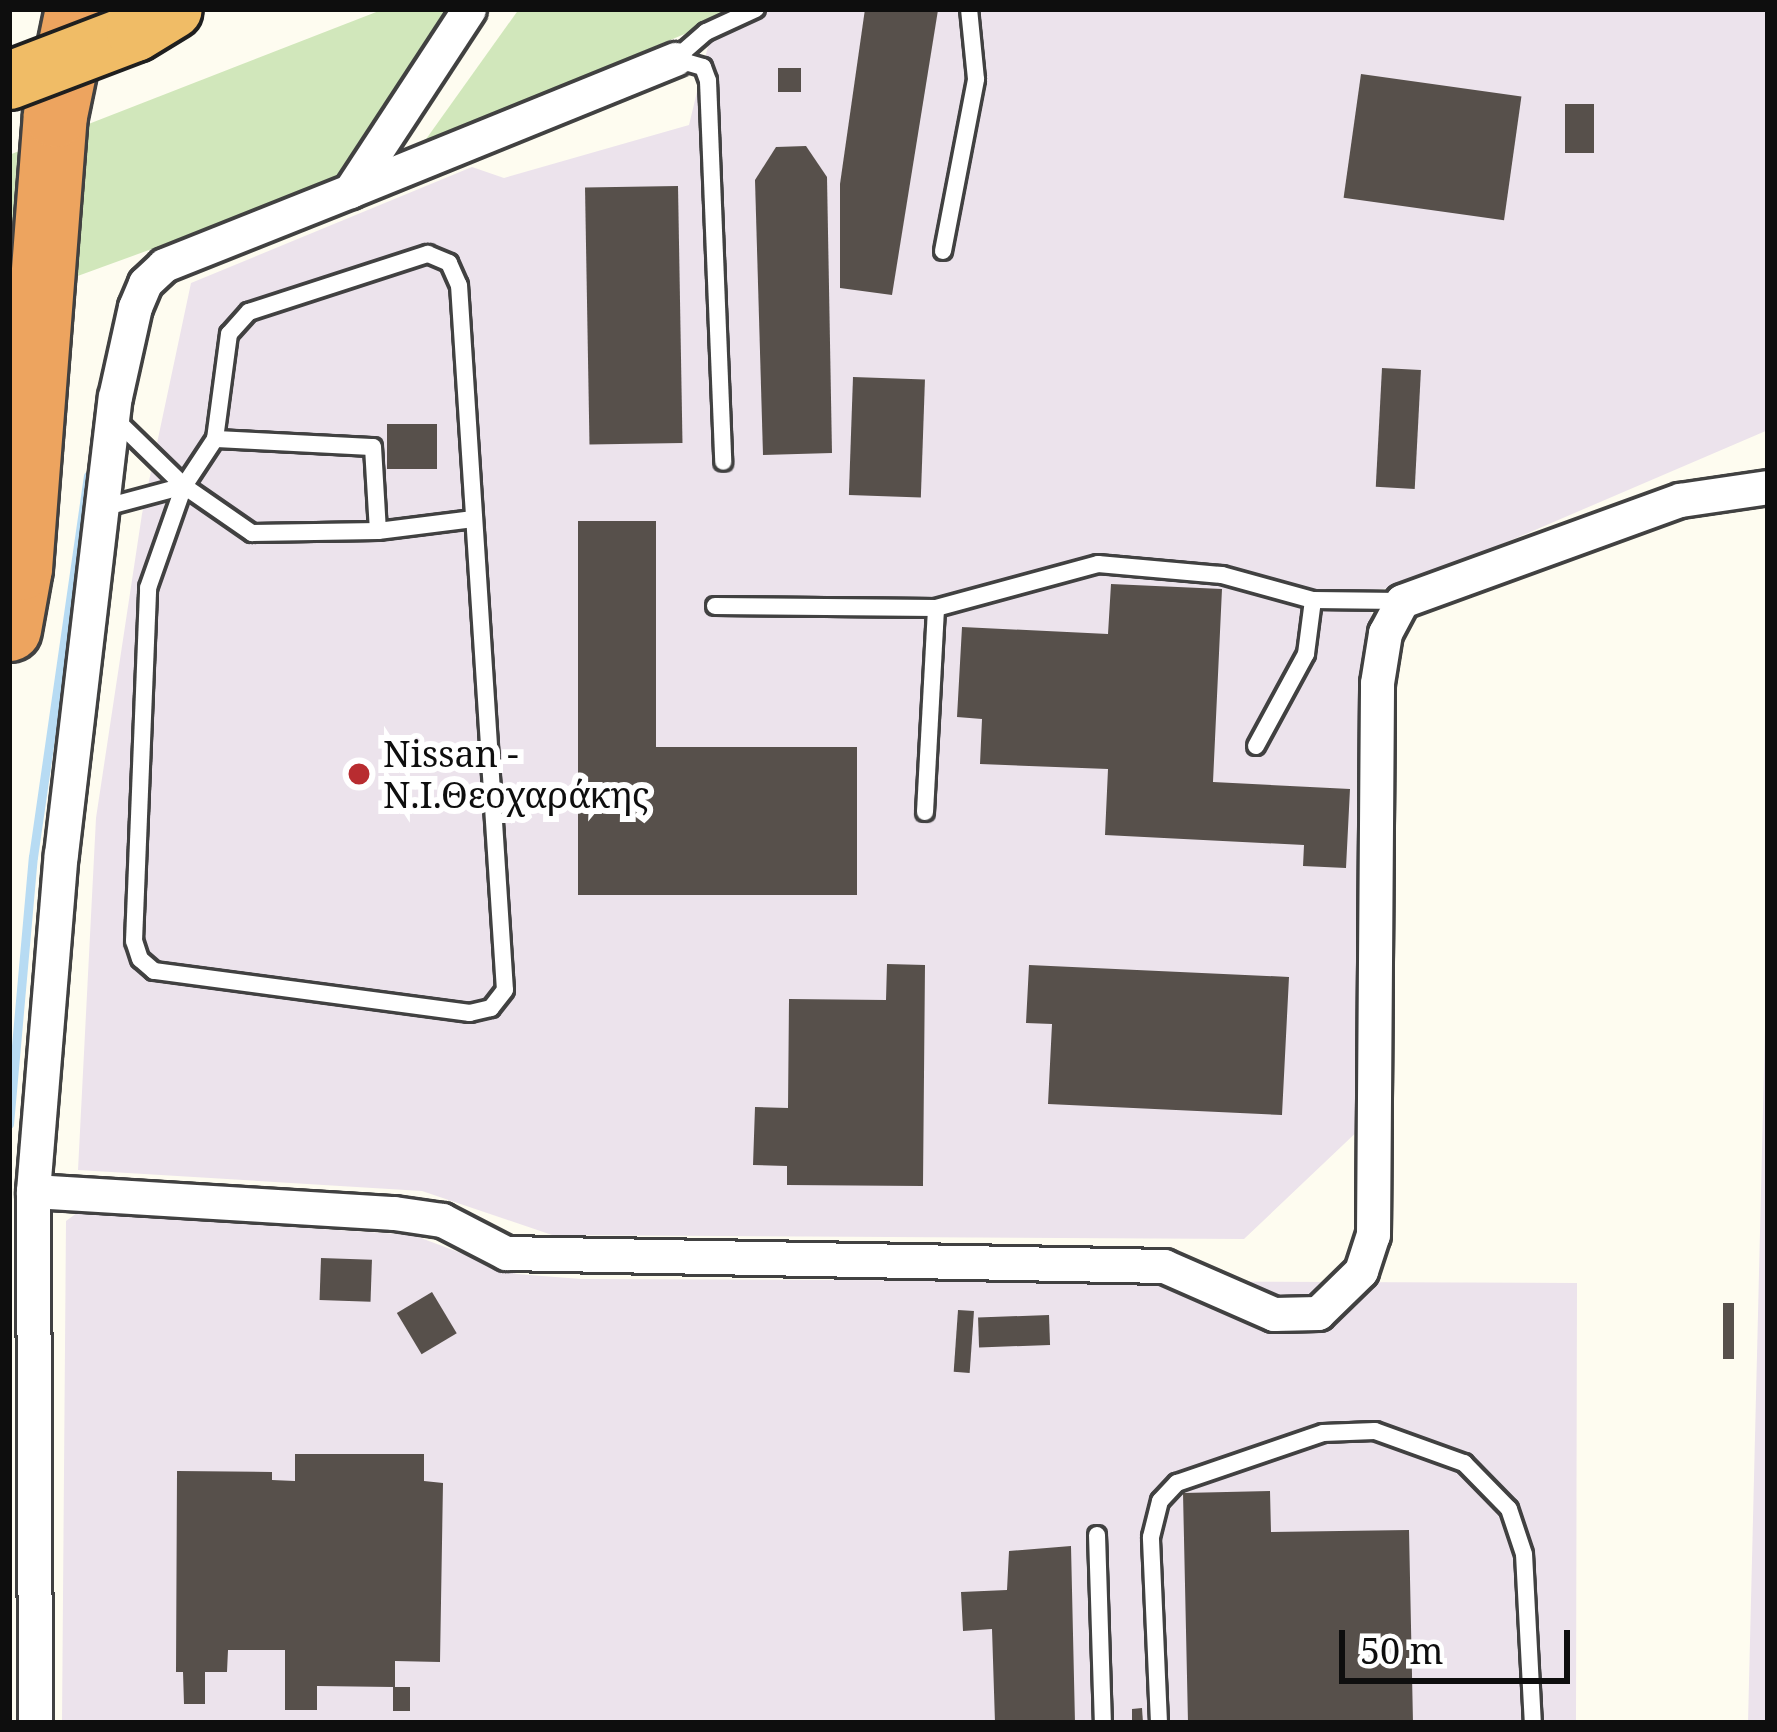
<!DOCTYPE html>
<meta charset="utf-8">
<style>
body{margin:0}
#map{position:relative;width:1777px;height:1732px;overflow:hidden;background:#fefcf0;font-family:"Noto Serif",serif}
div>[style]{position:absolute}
.industrial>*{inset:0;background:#ece3ec}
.green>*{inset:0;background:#d1e7bb}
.stream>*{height:9px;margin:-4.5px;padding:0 4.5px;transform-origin:4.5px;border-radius:4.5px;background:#b7dbf3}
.building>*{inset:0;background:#57504b;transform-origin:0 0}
.roads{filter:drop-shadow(3px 0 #414141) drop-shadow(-3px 0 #414141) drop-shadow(0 3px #414141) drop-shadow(0 -3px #414141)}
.service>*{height:16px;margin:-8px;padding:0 8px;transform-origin:8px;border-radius:8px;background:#fff}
.minor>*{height:33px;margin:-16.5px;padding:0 16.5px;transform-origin:16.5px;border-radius:16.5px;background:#fff}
.motorway>*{height:63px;margin:-31.5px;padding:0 31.5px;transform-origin:31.5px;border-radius:31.5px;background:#eda45f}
.bridges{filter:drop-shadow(3px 0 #1f1f1f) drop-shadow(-3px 0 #1f1f1f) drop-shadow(0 3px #1f1f1f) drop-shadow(0 -3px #1f1f1f)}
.trunk-bridge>*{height:57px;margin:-28.5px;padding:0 28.5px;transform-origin:28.5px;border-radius:28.5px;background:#f0bc66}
.dots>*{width:33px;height:33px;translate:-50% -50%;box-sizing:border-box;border:6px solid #fff;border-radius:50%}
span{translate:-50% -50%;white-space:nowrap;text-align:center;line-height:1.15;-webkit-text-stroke:12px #fff;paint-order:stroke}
.poi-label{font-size:36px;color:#0e0e0e}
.left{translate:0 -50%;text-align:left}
.frame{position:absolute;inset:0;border:12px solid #0e0e0e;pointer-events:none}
.scale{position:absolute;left:1339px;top:1630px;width:231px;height:54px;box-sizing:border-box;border:6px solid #0e0e0e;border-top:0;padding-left:15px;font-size:36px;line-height:42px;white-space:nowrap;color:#0e0e0e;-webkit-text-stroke:9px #fff;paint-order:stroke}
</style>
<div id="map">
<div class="industrial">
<i style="clip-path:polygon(772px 9px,1768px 9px,1768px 430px,1402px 587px,1372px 590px,1363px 1126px,1244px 1239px,552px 1235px,422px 1191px,78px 1170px,96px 818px,142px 514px,191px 283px,472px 167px,504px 178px,689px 125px,710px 38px)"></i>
<i style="clip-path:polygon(1768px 905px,1768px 1723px,1748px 1723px)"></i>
<i style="clip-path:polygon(77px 1213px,413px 1235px,517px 1274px,581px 1279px,1577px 1283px,1576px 1723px,62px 1723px,66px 1221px)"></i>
</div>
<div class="green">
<i style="clip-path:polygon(384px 9px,457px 9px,364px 152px,338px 176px,300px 195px,9px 301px,9px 155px)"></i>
<i style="clip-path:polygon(519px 9px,745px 9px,424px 142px)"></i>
</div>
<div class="stream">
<i style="left:9px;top:1124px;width:268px;rotate:-84.9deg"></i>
<i style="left:33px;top:857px;width:385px;rotate:-81.8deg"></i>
</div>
<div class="building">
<i style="clip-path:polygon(865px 9px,938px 10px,892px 295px,840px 288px,840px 184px)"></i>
<i style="left:778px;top:68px;width:23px;height:24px"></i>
<i style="left:1361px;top:74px;width:162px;height:125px;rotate:8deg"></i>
<i style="left:1565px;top:104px;width:29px;height:49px"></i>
<i style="clip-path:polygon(806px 146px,827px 177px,832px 453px,763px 455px,755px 180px,776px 147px)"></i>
<i style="left:678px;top:186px;width:257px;height:93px;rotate:89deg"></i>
<i style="left:1382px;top:368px;width:39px;height:119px;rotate:3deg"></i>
<i style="left:853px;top:377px;width:72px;height:118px;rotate:2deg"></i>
<i style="left:387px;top:424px;width:50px;height:45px"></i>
<i style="clip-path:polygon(578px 521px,656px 521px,656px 747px,857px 747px,857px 895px,578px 895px)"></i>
<i style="clip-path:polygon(1111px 584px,1222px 589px,1213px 782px,1350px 789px,1346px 868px,1303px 866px,1304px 845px,1105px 835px,1108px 769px,980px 764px,982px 719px,957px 717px,962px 627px,1108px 634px)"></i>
<i style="clip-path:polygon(887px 964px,925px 965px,923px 1186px,787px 1185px,787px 1166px,753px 1165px,755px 1107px,788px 1108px,789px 999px,886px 1000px)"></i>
<i style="clip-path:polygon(1029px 965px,1289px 977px,1282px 1115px,1048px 1104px,1052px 1024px,1026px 1023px)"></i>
<i style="left:321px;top:1258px;width:51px;height:42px;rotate:2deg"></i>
<i style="left:432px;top:1292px;width:48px;height:41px;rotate:59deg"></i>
<i style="left:1723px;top:1303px;width:11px;height:56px"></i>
<i style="left:958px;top:1310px;width:16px;height:62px;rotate:4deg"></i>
<i style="left:1049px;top:1315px;width:30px;height:71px;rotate:88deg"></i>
<i style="clip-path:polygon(295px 1454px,424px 1454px,424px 1481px,443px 1483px,440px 1662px,395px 1661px,395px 1687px,410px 1687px,410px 1711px,393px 1711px,393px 1687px,317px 1686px,317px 1710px,285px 1710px,285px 1650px,228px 1650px,227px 1672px,205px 1672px,205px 1704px,184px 1704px,183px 1672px,176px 1672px,177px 1471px,272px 1472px,272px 1480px,295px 1481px)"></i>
<i style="clip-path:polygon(1270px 1491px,1271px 1532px,1409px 1530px,1413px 1723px,1188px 1723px,1183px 1493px)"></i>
<i style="clip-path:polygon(1071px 1546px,1075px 1723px,995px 1723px,992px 1629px,963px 1631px,961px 1592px,1007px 1590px,1009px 1551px)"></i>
<i style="clip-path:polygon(1142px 1708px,1143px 1723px,1132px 1723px,1132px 1709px)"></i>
</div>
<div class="roads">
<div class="service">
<i style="left:675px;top:59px;width:29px;rotate:16deg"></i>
<i style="left:703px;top:67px;width:15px;rotate:70deg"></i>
<i style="left:708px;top:81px;width:381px;rotate:87.7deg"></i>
<i style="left:675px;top:59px;width:41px;rotate:-41.1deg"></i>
<i style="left:706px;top:32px;width:55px;rotate:-24.7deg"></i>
<i style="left:943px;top:251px;width:175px;rotate:-79.1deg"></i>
<i style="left:976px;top:79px;width:70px;rotate:-95.7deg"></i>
<i style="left:428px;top:254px;width:23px;rotate:23deg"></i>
<i style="left:449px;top:263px;width:24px;rotate:66deg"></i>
<i style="left:459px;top:285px;width:706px;rotate:86.27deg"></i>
<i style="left:505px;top:990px;width:23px;rotate:128deg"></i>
<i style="left:491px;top:1008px;width:22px;rotate:167deg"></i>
<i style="left:470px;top:1013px;width:319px;rotate:-172.4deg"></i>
<i style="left:154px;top:971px;width:18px;rotate:-139deg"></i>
<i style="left:140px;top:959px;width:19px;rotate:-108deg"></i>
<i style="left:134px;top:941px;width:353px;rotate:-87.7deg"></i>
<i style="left:148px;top:588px;width:108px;rotate:-70.6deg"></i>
<i style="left:184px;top:486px;width:56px;rotate:-56.6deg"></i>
<i style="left:215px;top:439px;width:106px;rotate:-82.4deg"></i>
<i style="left:229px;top:334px;width:30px;rotate:-48deg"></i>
<i style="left:249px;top:312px;width:188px;rotate:-18deg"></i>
<i style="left:215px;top:439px;width:158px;rotate:2.9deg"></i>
<i style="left:373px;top:447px;width:84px;rotate:86.6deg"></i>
<i style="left:184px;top:486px;width:83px;rotate:34.7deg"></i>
<i style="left:252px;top:533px;width:126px;rotate:-0.9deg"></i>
<i style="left:378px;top:531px;width:96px;rotate:-7.2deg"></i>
<i style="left:102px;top:508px;width:85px;rotate:-15deg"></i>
<i style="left:184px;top:486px;width:99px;rotate:-135.8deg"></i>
<i style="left:715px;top:606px;width:221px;rotate:0.5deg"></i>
<i style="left:936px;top:608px;width:168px;rotate:-15.2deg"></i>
<i style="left:1098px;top:564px;width:124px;rotate:5.1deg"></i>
<i style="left:1222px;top:575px;width:94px;rotate:15.4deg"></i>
<i style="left:1313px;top:600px;width:88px;rotate:0.7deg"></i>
<i style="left:1256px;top:746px;width:105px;rotate:-61.5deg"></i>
<i style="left:1306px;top:654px;width:54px;rotate:-82.6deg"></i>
<i style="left:925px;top:812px;width:204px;rotate:-86.9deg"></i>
<i style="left:1097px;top:1535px;width:188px;rotate:88.2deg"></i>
<i style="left:1159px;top:1723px;width:186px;rotate:-92.5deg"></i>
<i style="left:1151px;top:1537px;width:37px;rotate:-76deg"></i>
<i style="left:1160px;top:1501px;width:25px;rotate:-47deg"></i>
<i style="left:1177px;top:1483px;width:154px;rotate:-18.9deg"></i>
<i style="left:1323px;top:1433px;width:52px;rotate:-2.2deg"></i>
<i style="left:1375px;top:1431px;width:95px;rotate:19.8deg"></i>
<i style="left:1464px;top:1463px;width:64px;rotate:45.6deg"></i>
<i style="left:1509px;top:1509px;width:47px;rotate:71.6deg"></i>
<i style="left:1524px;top:1554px;width:169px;rotate:87deg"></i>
</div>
<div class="minor">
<i style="left:350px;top:191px;width:351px;rotate:-22.1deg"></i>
<i style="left:33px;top:1191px;width:362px;rotate:3.5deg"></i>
<i style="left:394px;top:1213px;width:49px;rotate:8.3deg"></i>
<i style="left:442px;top:1220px;width:72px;rotate:27.3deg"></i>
<i style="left:506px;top:1253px;width:658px;rotate:1.13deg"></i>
<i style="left:1164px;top:1266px;width:120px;rotate:23.6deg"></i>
<i style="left:1274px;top:1314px;width:44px;rotate:-1.3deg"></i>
<i style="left:1318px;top:1313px;width:60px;rotate:-44.3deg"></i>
<i style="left:1361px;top:1271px;width:38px;rotate:-72deg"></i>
<i style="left:1373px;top:1235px;width:552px;rotate:-89.58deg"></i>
<i style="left:1377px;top:683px;width:51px;rotate:-80.9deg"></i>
<i style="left:1385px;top:633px;width:36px;rotate:-62deg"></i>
<i style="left:1402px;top:601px;width:296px;rotate:-20deg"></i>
<i style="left:1680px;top:500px;width:89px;rotate:-8.4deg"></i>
<i style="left:35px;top:1723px;width:532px;rotate:-90.22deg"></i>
<i style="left:33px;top:1191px;width:338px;rotate:-85.3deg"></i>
<i style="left:61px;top:854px;width:460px;rotate:-83.3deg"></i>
<i style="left:115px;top:397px;width:92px;rotate:-77.5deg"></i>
<i style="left:135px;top:307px;width:26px;rotate:-67deg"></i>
<i style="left:145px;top:283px;width:26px;rotate:-43deg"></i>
<i style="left:164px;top:265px;width:200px;rotate:-21.7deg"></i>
<i style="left:350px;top:191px;width:217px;rotate:-56.8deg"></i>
</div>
<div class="motorway">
<i style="left:9px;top:629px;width:62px;rotate:-79.8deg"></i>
<i style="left:20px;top:568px;width:454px;rotate:-85.6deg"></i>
<i style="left:55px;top:115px;width:108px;rotate:-78.3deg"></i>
</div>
</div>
<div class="bridges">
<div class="trunk-bridge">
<i style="left:9px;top:80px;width:135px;rotate:-20.9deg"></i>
<i style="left:135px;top:32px;width:44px;rotate:-31.2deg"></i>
</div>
</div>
<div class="dots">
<i style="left:359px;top:774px;background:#b82c30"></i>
</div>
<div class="poi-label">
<span class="left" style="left:383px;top:774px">Nissan -<br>Ν.Ι.Θεοχαράκης</span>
</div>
<div class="frame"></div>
<div class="scale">50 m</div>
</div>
